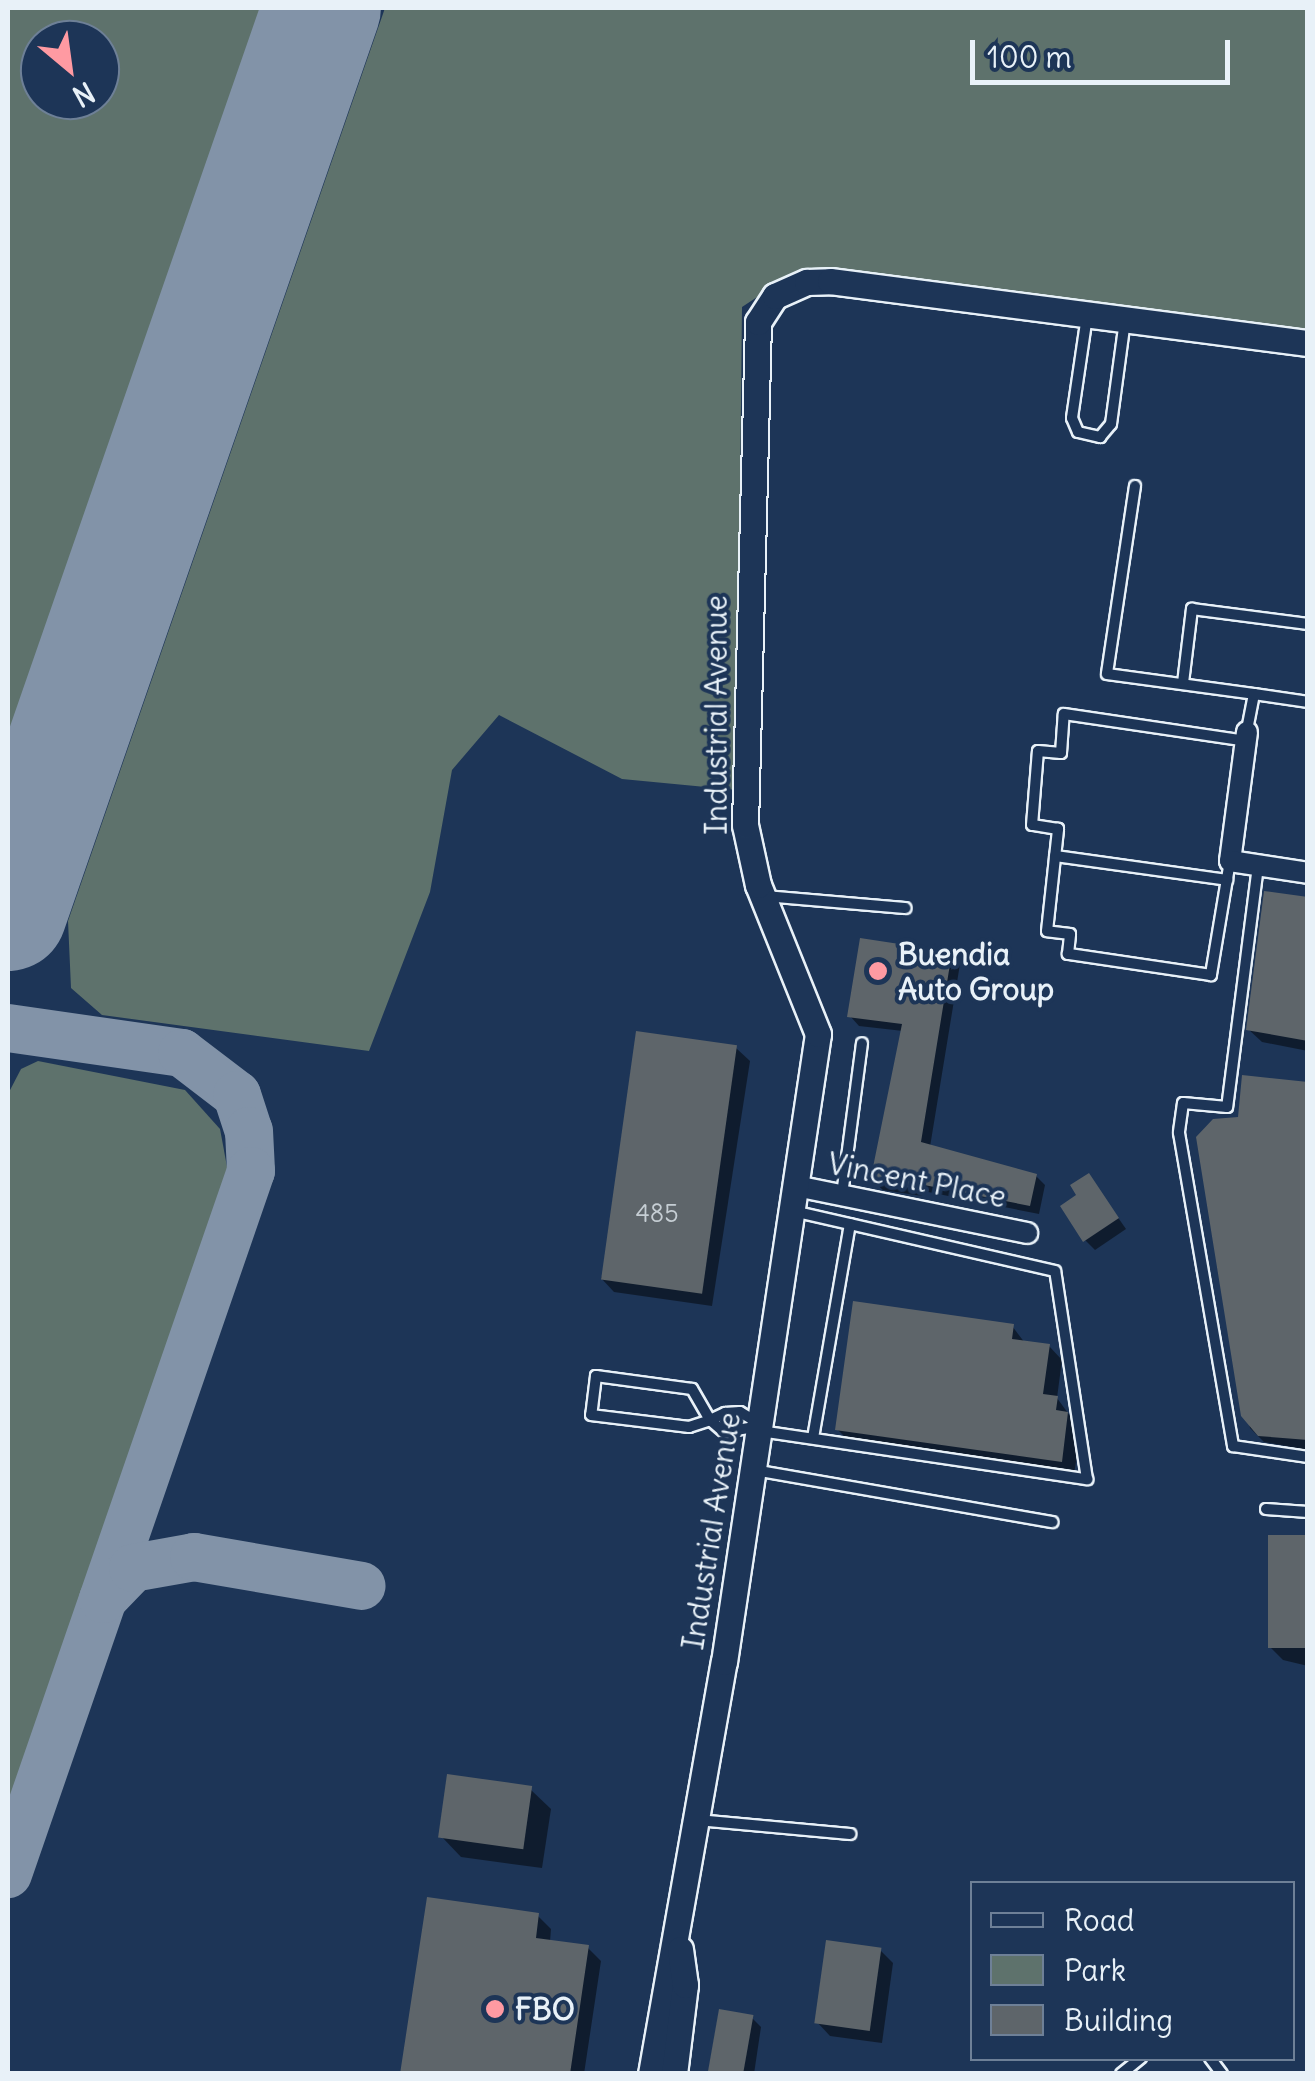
<!DOCTYPE html>
<style>
body{margin:0}
#map{position:relative;width:1315px;height:2081px;overflow:hidden;background:#1d3557;font-family:Delius,sans-serif}
div>[style]{position:absolute}
.green>*{inset:0;background:#5e726c}
.shadow>*{inset:0;background:#0007}
.taxiway>*{height:48px;margin:-24px;padding:0 24px;transform-origin:24px;border-radius:24px;background:#8293a8}
.runway>*{height:118px;margin:-59px;padding:0 59px;transform-origin:59px;border-radius:59px;background:#8293a8}
.building>*{inset:0;background:#5e656a;transform-origin:0 0}
.roads{filter:drop-shadow(2px 0 #e8f1f8) drop-shadow(-2px 0 #e8f1f8) drop-shadow(0 2px #e8f1f8) drop-shadow(0 -2px #e8f1f8)}
.service>*{height:10px;margin:-5px;padding:0 5px;transform-origin:5px;border-radius:5px;background:#1d3557}
.minor>*{height:20px;margin:-10px;padding:0 10px;transform-origin:10px;border-radius:10px;background:#1d3557}
.tertiary>*{height:25px;margin:-12.5px;padding:0 12.5px;transform-origin:12.5px;border-radius:12.5px;background:#1d3557}
.dots>*{width:28px;height:28px;translate:-50% -50%;box-sizing:border-box;border:5px solid #1d3557;border-radius:50%}
span{translate:-50% -50%;white-space:nowrap;text-align:center;line-height:1.15;-webkit-text-stroke:8px #1d3557;paint-order:stroke}
.number-label{font-size:25px;color:#c6ced4}
.number-label span{-webkit-text-stroke-width:0}
.street-label{font-size:30px;color:#e8f1f8}
.poi-label{font-size:30px;color:#e8f1f8;font-weight:700}
.left{translate:0 -50%;text-align:left}
.frame{position:absolute;inset:0;border:10px solid #e8f1f8;pointer-events:none}
.legend{position:absolute;left:970px;top:1881px;width:325px;height:180px;box-sizing:border-box;background:#1d3557;border:2px solid #6e8097;margin:0;padding:12px 18px;list-style:none;font-size:30px;color:#e8f1f8}
.legend li{display:flex;align-items:center;gap:20px;height:50px}
.legend b{width:50px;border:2px solid #6e8097}
.north{position:absolute;left:20px;top:20px;width:100px;height:100px;box-sizing:border-box;background:#1d3557;border:2px solid #6e8097;border-radius:50%;rotate:151deg;font-size:28px;font-weight:700;line-height:40px;text-align:center;color:#e8f1f8}
.north::after{content:'';display:block;margin:auto;width:35px;height:45px;background:#ff9aa2;clip-path:polygon(50% 0,100% 100%,50% 72%,0 100%)}
.scale{position:absolute;left:970px;top:40px;width:260px;height:45px;box-sizing:border-box;border:5px solid #e8f1f8;border-top:0;padding-left:12px;font-size:30px;line-height:35px;white-space:nowrap;color:#e8f1f8;-webkit-text-stroke:8px #1d3557;paint-order:stroke}
</style>
<div id="map">
<div class="green">
<i style="clip-path:polygon(evenodd,9px 8px,262px 8px,8px 745px,8px 13px,9px 8px,40px 40px,100px 40px,100px 100px,40px 100px,40px 40px)"></i>
<i style="clip-path:polygon(385px 8px,1307px 8px,1307px 350px,800px 269px,742px 307px,737px 790px,622px 779px,499px 715px,452px 770px,430px 892px,369px 1051px,102px 1015px,71px 988px,68px 921px)"></i>
<i style="clip-path:polygon(38px 1061px,185px 1090px,220px 1129px,228px 1172px,8px 1810px,8px 1094px,21px 1069px)"></i>
</div>
<div class="shadow">
<i style="clip-path:polygon(1308px 899px,1308px 1051px,1262px 1042px,1248px 1029px)"></i>
<i style="clip-path:polygon(950px 954px,960px 964px,930px 1147px,1036px 1176px,1045px 1185px,1039px 1214px,923px 1191px,922px 1196px,883px 1190px,873px 1181px,903px 1031px,859px 1026px,850px 1016px)"></i>
<i style="clip-path:polygon(736px 1048px,750px 1061px,712px 1306px,614px 1292px,601px 1278px)"></i>
<i style="clip-path:polygon(1308px 1084px,1308px 1450px,1264px 1442px,1250px 1428px,1198px 1138px)"></i>
<i style="clip-path:polygon(1089px 1176px,1126px 1229px,1095px 1250px,1085px 1240px,1080px 1196px)"></i>
<i style="clip-path:polygon(1012px 1326px,1025px 1343px,1049px 1346px,1062px 1360px,1057px 1398px,1081px 1431px,1074px 1474px,851px 1443px,837px 1429px)"></i>
<i style="clip-path:polygon(1308px 1537px,1308px 1666px,1283px 1660px,1270px 1647px)"></i>
<i style="clip-path:polygon(530px 1789px,551px 1809px,542px 1868px,461px 1857px,441px 1836px)"></i>
<i style="clip-path:polygon(538px 1916px,551px 1929px,550px 1942px,588px 1948px,601px 1961px,584px 2074px,403px 2074px)"></i>
<i style="clip-path:polygon(880px 1950px,893px 1963px,882px 2043px,830px 2036px,817px 2022px)"></i>
<i style="clip-path:polygon(751px 2017px,761px 2027px,754px 2074px,711px 2074px)"></i>
</div>
<div class="taxiway">
<i style="left:8px;top:1028px;width:176px;rotate:8.2deg"></i>
<i style="left:182px;top:1053px;width:69px;rotate:37.4deg"></i>
<i style="left:237px;top:1095px;width:38px;rotate:72deg"></i>
<i style="left:249px;top:1131px;width:40px;rotate:87.1deg"></i>
<i style="left:251px;top:1171px;width:744px;rotate:109.07deg"></i>
<i style="left:103px;top:1599px;width:43px;rotate:-45.9deg"></i>
<i style="left:133px;top:1568px;width:62px;rotate:-10.2deg"></i>
<i style="left:194px;top:1557px;width:170px;rotate:9.8deg"></i>
</div>
<div class="runway">
<i style="left:8px;top:912px;width:957px;rotate:-70.85deg"></i>
</div>
<div class="building">
<i style="clip-path:polygon(1264px 891px,1308px 897px,1308px 1041px,1246px 1030px)"></i>
<i style="clip-path:polygon(860px 938px,952px 952px,921px 1142px,1037px 1174px,1030px 1206px,914px 1183px,913px 1188px,870px 1182px,902px 1024px,847px 1017px)"></i>
<i style="left:636px;top:1031px;width:102px;height:251px;rotate:8deg"></i>
<i style="clip-path:polygon(1242px 1075px,1308px 1082px,1308px 1440px,1258px 1436px,1241px 1416px,1196px 1137px,1213px 1119px,1238px 1117px)"></i>
<i style="clip-path:polygon(1089px 1173px,1119px 1218px,1083px 1242px,1060px 1206px,1076px 1195px,1070px 1185px)"></i>
<i style="clip-path:polygon(853px 1301px,1014px 1324px,1012px 1339px,1050px 1344px,1043px 1394px,1058px 1396px,1056px 1410px,1068px 1412px,1062px 1462px,835px 1430px)"></i>
<i style="left:1268px;top:1535px;width:40px;height:113px"></i>
<i style="left:447px;top:1774px;width:86px;height:64px;rotate:8deg"></i>
<i style="clip-path:polygon(427px 1897px,539px 1913px,536px 1938px,589px 1945px,570px 2074px,400px 2074px)"></i>
<i style="left:826px;top:1940px;width:56px;height:84px;rotate:8deg"></i>
<i style="left:719px;top:2009px;width:35px;height:66px;rotate:10deg"></i>
</div>
<div class="roads">
<div class="service">
<i style="left:1087px;top:316px;width:103px;rotate:98.4deg"></i>
<i style="left:1072px;top:418px;width:15px;rotate:67deg"></i>
<i style="left:1078px;top:432px;width:23px;rotate:13deg"></i>
<i style="left:1100px;top:437px;width:17px;rotate:-50deg"></i>
<i style="left:1111px;top:424px;width:104px;rotate:-82.3deg"></i>
<i style="left:1135px;top:486px;width:190px;rotate:98.5deg"></i>
<i style="left:1107px;top:674px;width:148px;rotate:7.7deg"></i>
<i style="left:1254px;top:694px;width:38px;rotate:101deg"></i>
<i style="left:1183px;top:683px;width:75px;rotate:-83.1deg"></i>
<i style="left:1192px;top:609px;width:117px;rotate:7.4deg"></i>
<i style="left:1254px;top:694px;width:55px;rotate:8.4deg"></i>
<i style="left:1055px;top:856px;width:174px;rotate:7.9deg"></i>
<i style="left:1230px;top:861px;width:116px;rotate:99.5deg"></i>
<i style="left:1211px;top:975px;width:145px;rotate:-171.6deg"></i>
<i style="left:1068px;top:954px;width:20px;rotate:-84deg"></i>
<i style="left:1070px;top:934px;width:23px;rotate:-173deg"></i>
<i style="left:1047px;top:931px;width:103px;rotate:-83.8deg"></i>
<i style="left:1058px;top:829px;width:26px;rotate:-171deg"></i>
<i style="left:1032px;top:825px;width:74px;rotate:-85.4deg"></i>
<i style="left:1038px;top:751px;width:23px;rotate:5deg"></i>
<i style="left:1061px;top:753px;width:39px;rotate:-86deg"></i>
<i style="left:1064px;top:714px;width:184px;rotate:8.4deg"></i>
<i style="left:1258px;top:866px;width:243px;rotate:97.3deg"></i>
<i style="left:1227px;top:1107px;width:44px;rotate:-174.8deg"></i>
<i style="left:1183px;top:1103px;width:30px;rotate:98deg"></i>
<i style="left:1179px;top:1133px;width:318px;rotate:80.2deg"></i>
<i style="left:1233px;top:1446px;width:76px;rotate:8.3deg"></i>
<i style="left:764px;top:896px;width:142px;rotate:4.9deg"></i>
<i style="left:842px;top:1195px;width:153px;rotate:-82.5deg"></i>
<i style="left:755px;top:1427px;width:31px;rotate:171deg"></i>
<i style="left:724px;top:1432px;width:18px;rotate:-139deg"></i>
<i style="left:710px;top:1420px;width:36px;rotate:-120deg"></i>
<i style="left:692px;top:1389px;width:97px;rotate:-172.3deg"></i>
<i style="left:596px;top:1376px;width:39px;rotate:97deg"></i>
<i style="left:591px;top:1415px;width:99px;rotate:7deg"></i>
<i style="left:689px;top:1427px;width:22px;rotate:-18deg"></i>
<i style="left:710px;top:1420px;width:17px;rotate:-25deg"></i>
<i style="left:725px;top:1413px;width:15px;rotate:-4deg"></i>
<i style="left:740px;top:1412px;width:21px;rotate:31deg"></i>
<i style="left:760px;top:1431px;width:331px;rotate:8.4deg"></i>
<i style="left:1087px;top:1479px;width:210px;rotate:-98.7deg"></i>
<i style="left:1055px;top:1271px;width:270px;rotate:-167.1deg"></i>
<i style="left:813px;top:1438px;width:217px;rotate:-80.2deg"></i>
<i style="left:754px;top:1470px;width:303px;rotate:9.9deg"></i>
<i style="left:1266px;top:1509px;width:42px;rotate:4.1deg"></i>
<i style="left:697px;top:1820px;width:154px;rotate:5.2deg"></i>
<i style="left:1210px;top:2058px;width:20px;rotate:53deg"></i>
<i style="left:1121px;top:2074px;width:26px;rotate:-39deg"></i>
</div>
<div class="minor">
<i style="left:1247px;top:732px;width:130px;rotate:97.5deg"></i>
<i style="left:1230px;top:861px;width:79px;rotate:8.7deg"></i>
<i style="left:796px;top:1186px;width:236px;rotate:11.5deg"></i>
</div>
<div class="tertiary">
<i style="left:651px;top:2074px;width:418px;rotate:-80deg"></i>
<i style="left:724px;top:1662px;width:635px;rotate:-81.49deg"></i>
<i style="left:818px;top:1034px;width:161px;rotate:-111.9deg"></i>
<i style="left:758px;top:885px;width:61px;rotate:-102.2deg"></i>
<i style="left:745px;top:825px;width:503px;rotate:-88.52deg"></i>
<i style="left:758px;top:322px;width:31px;rotate:-57deg"></i>
<i style="left:775px;top:296px;width:35px;rotate:-24deg"></i>
<i style="left:807px;top:282px;width:23px;rotate:-2deg"></i>
<i style="left:830px;top:281px;width:482px;rotate:7.4deg"></i>
<i style="left:674px;top:2074px;width:90px;rotate:-83deg"></i>
<i style="left:685px;top:1985px;width:36px;rotate:-98deg"></i>
</div>
</div>
<div class="dots">
<i style="left:878px;top:971px;background:#ff9aa2"></i>
<i style="left:495px;top:2009px;background:#ff9aa2"></i>
</div>
<div class="number-label">
<span style="left:657px;top:1213px">485</span>
</div>
<div class="street-label">
<span style="left:716px;top:715px;rotate:-90deg">Industrial Avenue</span>
<span style="left:917px;top:1180px;rotate:11deg">Vincent Place</span>
<span style="left:711px;top:1531px;rotate:-81deg">Industrial Avenue</span>
</div>
<div class="poi-label">
<span class="left" style="left:898px;top:971px">Buendia<br>Auto Group</span>
<span class="left" style="left:515px;top:2009px">FBO</span>
</div>
<div class="frame"></div>
<ul class="legend">
<li><b style="height:12px;background:#1d3557"></b>Road</li>
<li><b style="height:28px;background:#5e726c"></b>Park</li>
<li><b style="height:28px;background:#5e656a"></b>Building</li>
</ul>
<div class="north">N</div>
<div class="scale">100 m</div>
</div>
